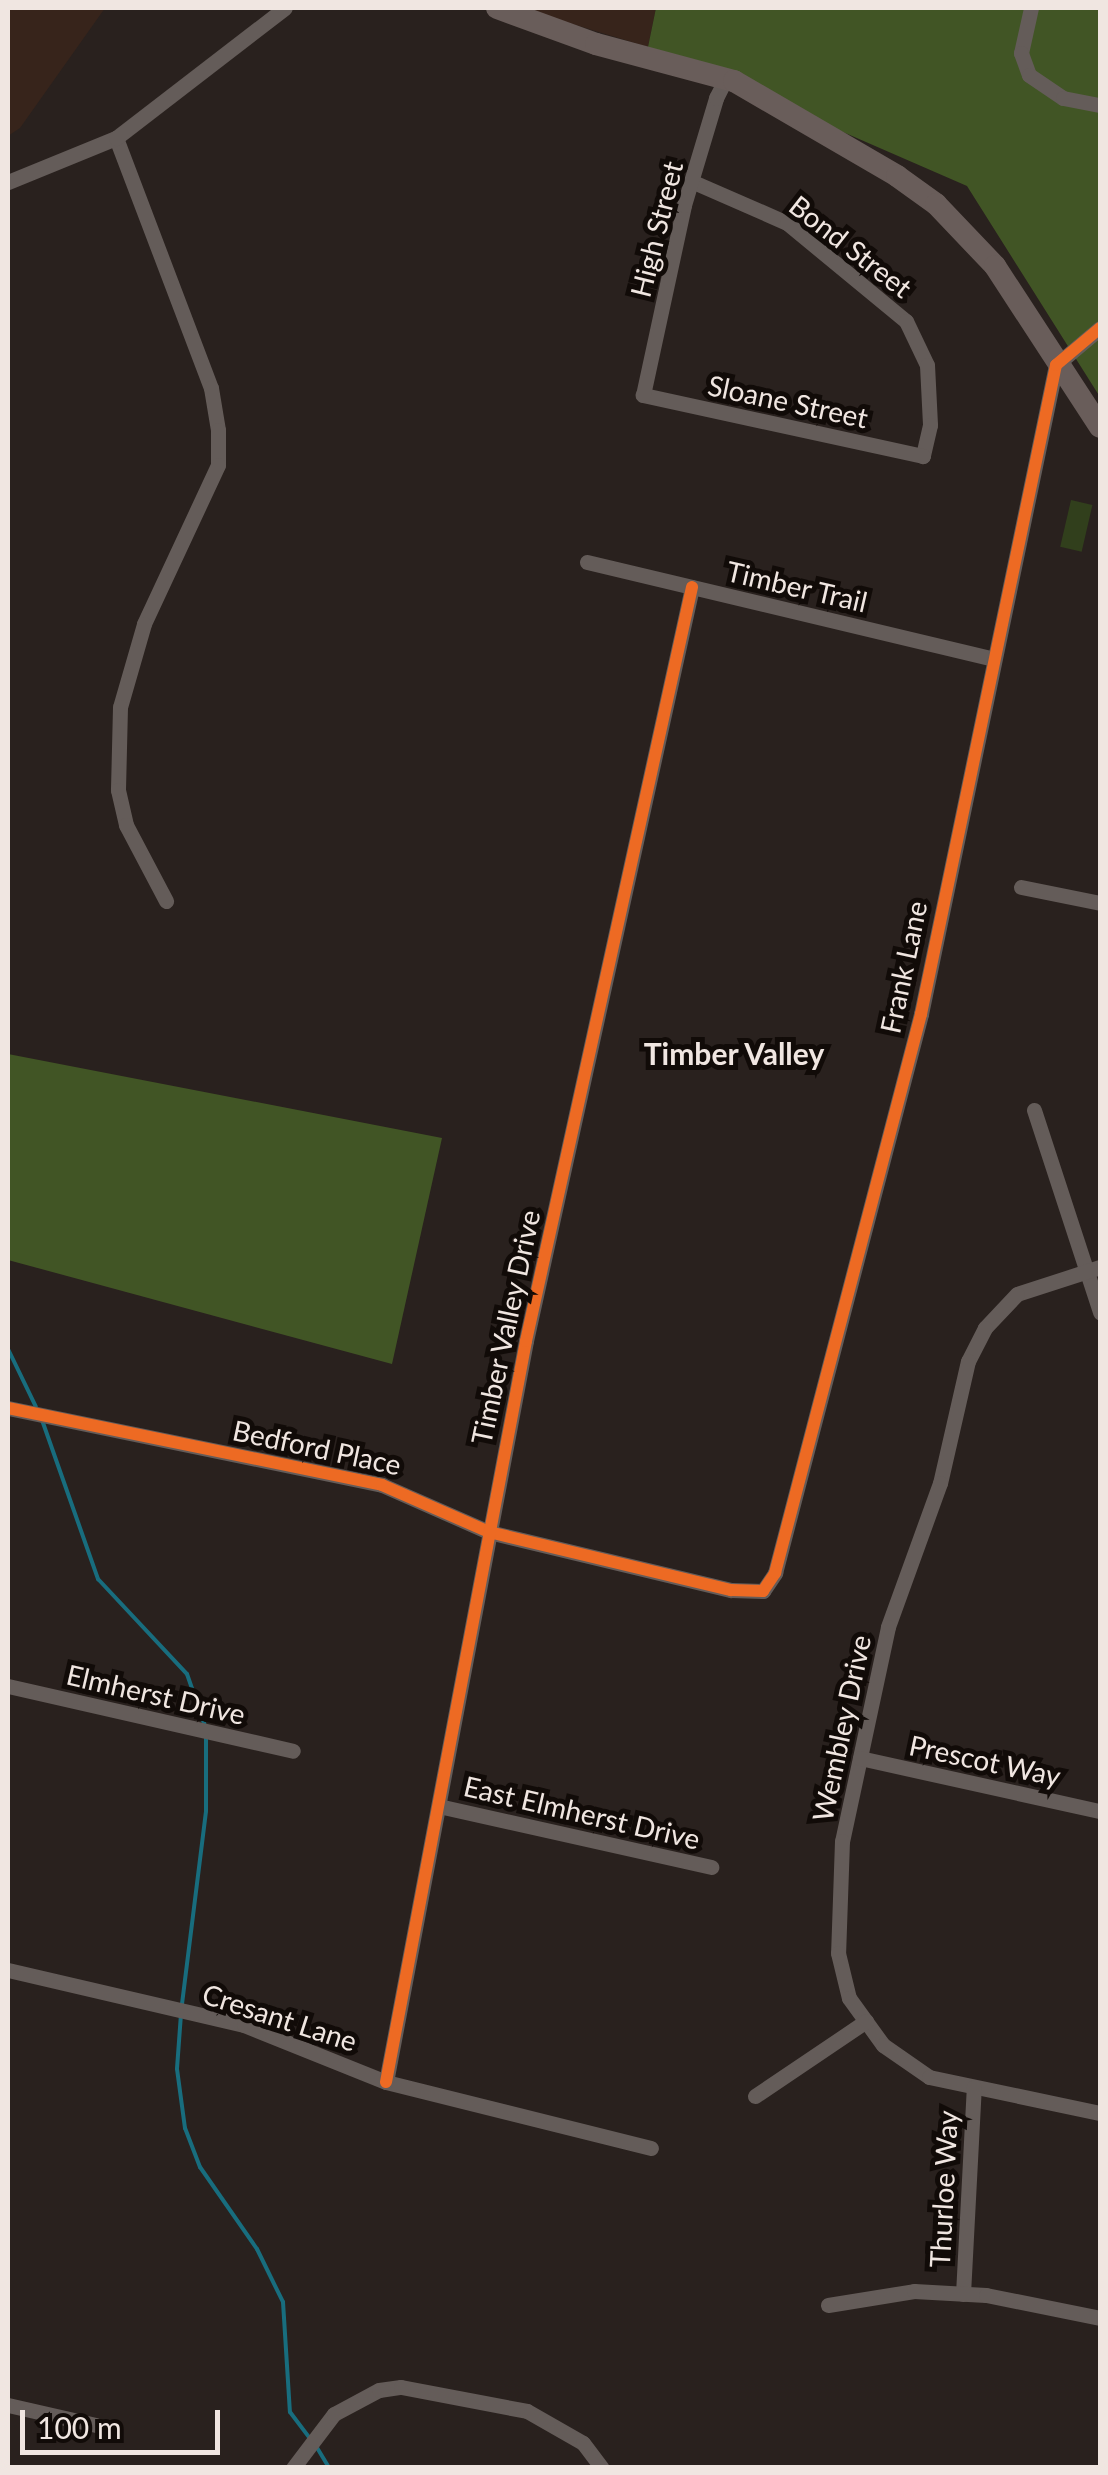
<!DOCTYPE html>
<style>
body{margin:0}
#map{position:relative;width:1108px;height:2475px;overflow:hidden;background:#29211e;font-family:Lato,sans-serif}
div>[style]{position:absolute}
.built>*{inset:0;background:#37241b}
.green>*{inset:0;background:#313f1c;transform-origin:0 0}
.forest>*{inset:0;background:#415525}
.stream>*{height:4px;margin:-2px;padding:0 2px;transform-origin:2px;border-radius:2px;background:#186d7e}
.street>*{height:15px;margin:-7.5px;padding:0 7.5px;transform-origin:7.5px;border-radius:7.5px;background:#645c59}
.secondary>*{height:22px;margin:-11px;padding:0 11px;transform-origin:11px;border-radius:11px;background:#695d5a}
.cycleway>*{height:12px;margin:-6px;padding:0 6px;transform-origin:6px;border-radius:6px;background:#ed6a23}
span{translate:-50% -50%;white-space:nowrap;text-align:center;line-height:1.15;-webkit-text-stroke:10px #110b08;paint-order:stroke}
.street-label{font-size:28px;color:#f0e6e1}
.neighbourhood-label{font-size:30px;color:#f0e6e1;font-weight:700}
.frame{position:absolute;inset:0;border:10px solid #f0e6e1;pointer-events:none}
.scale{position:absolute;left:20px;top:2410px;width:200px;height:45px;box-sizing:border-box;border:5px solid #f0e6e1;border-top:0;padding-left:12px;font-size:30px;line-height:35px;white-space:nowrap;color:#f0e6e1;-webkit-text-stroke:8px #110b08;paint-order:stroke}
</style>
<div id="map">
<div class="built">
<i style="clip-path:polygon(8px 8px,105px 8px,20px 128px,8px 136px)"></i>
<i style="clip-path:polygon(520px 8px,656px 8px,648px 47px)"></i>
</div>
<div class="green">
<i style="left:1071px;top:500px;width:22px;height:48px;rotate:13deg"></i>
</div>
<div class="forest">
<i style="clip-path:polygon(656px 8px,1100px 8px,1100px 397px,967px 186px,648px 47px)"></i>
<i style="clip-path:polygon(8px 1054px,442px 1138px,392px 1364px,8px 1260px)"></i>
</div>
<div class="stream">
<i style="left:8px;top:1349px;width:64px;rotate:64.2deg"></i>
<i style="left:42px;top:1420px;width:169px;rotate:70.6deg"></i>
<i style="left:98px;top:1579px;width:130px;rotate:46.9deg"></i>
<i style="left:187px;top:1674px;width:55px;rotate:70.9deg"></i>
<i style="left:182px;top:2004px;width:194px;rotate:-82.9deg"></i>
<i style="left:206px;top:1811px;width:75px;rotate:-90deg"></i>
<i style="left:181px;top:2014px;width:55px;rotate:94.2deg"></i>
<i style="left:177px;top:2069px;width:60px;rotate:82.3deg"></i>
<i style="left:185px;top:2128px;width:42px;rotate:69deg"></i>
<i style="left:200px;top:2167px;width:100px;rotate:55.2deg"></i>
<i style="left:257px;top:2249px;width:59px;rotate:63.9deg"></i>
<i style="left:283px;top:2302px;width:110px;rotate:86.4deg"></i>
<i style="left:290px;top:2412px;width:34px;rotate:53deg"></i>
<i style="left:316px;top:2446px;width:26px;rotate:59deg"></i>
</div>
<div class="street">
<i style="left:1031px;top:8px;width:46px;rotate:102.5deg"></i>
<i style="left:1021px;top:53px;width:23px;rotate:70deg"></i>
<i style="left:1029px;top:75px;width:41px;rotate:34.1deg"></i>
<i style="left:1063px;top:98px;width:38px;rotate:11deg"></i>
<i style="left:116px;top:138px;width:267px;rotate:69.2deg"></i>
<i style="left:211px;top:388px;width:43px;rotate:80.5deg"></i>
<i style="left:218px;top:430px;width:35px;rotate:90deg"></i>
<i style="left:218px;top:465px;width:175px;rotate:115deg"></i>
<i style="left:144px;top:624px;width:86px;rotate:106.1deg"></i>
<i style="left:120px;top:707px;width:83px;rotate:91.4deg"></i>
<i style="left:118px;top:790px;width:36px;rotate:77deg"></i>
<i style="left:126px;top:825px;width:86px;rotate:62.2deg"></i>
<i style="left:691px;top:181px;width:105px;rotate:23.6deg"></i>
<i style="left:787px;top:223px;width:154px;rotate:39.5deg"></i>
<i style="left:906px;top:321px;width:49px;rotate:64.5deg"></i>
<i style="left:927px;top:365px;width:60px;rotate:87.1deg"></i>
<i style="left:930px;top:425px;width:32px;rotate:103deg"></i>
<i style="left:923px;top:456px;width:287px;rotate:-167.7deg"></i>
<i style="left:643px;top:395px;width:194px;rotate:-77.8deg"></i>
<i style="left:684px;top:205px;width:112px;rotate:-73.3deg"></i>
<i style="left:716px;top:98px;width:22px;rotate:-63deg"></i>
<i style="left:8px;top:182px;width:117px;rotate:-22.2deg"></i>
<i style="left:116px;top:138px;width:213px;rotate:-37.6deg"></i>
<i style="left:587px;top:562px;width:418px;rotate:13.4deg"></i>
<i style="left:1021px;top:887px;width:81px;rotate:11.4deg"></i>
<i style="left:1034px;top:1110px;width:213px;rotate:71.9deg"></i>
<i style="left:1100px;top:1267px;width:87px;rotate:162deg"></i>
<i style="left:1017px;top:1294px;width:47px;rotate:133.3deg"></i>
<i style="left:985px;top:1328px;width:37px;rotate:117deg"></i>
<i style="left:968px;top:1361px;width:125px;rotate:102.9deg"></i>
<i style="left:940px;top:1483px;width:153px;rotate:109.9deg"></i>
<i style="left:888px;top:1627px;width:219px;rotate:102.1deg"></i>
<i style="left:842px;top:1841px;width:112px;rotate:92deg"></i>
<i style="left:838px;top:1953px;width:46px;rotate:76.3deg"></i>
<i style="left:849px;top:1998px;width:58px;rotate:54.1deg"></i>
<i style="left:883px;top:2045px;width:56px;rotate:34.8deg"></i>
<i style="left:929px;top:2077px;width:175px;rotate:11.9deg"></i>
<i style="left:8px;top:1408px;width:382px;rotate:11.6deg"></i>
<i style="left:382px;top:1485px;width:117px;rotate:23.7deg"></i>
<i style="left:489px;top:1532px;width:249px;rotate:13.5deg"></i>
<i style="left:731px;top:1590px;width:32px;rotate:2deg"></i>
<i style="left:763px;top:1591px;width:22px;rotate:-56deg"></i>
<i style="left:775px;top:1573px;width:578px;rotate:-75.36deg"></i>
<i style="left:921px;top:1014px;width:663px;rotate:-78.25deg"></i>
<i style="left:1056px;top:365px;width:57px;rotate:-40.1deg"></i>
<i style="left:8px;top:1686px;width:292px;rotate:12.8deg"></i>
<i style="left:860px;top:1758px;width:246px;rotate:12.5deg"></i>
<i style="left:443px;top:1807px;width:275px;rotate:12.6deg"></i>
<i style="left:8px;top:1970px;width:242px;rotate:13.1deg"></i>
<i style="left:244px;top:2025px;width:153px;rotate:21.9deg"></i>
<i style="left:386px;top:2082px;width:273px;rotate:14deg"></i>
<i style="left:386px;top:2082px;width:754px;rotate:-79.3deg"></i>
<i style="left:526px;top:1341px;width:772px;rotate:-77.58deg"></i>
<i style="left:755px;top:2096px;width:134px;rotate:-34deg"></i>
<i style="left:963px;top:2294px;width:207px;rotate:-87deg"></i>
<i style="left:828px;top:2305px;width:87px;rotate:-9.2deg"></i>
<i style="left:914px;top:2291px;width:72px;rotate:3.2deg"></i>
<i style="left:986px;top:2295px;width:116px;rotate:11.4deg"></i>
<i style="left:8px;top:2405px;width:90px;rotate:12.8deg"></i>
<i style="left:293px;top:2468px;width:68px;rotate:-52.8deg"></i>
<i style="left:334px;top:2414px;width:51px;rotate:-28.1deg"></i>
<i style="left:379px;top:2390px;width:22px;rotate:-8deg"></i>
<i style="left:401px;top:2387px;width:128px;rotate:10.8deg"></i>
<i style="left:527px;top:2411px;width:64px;rotate:29.7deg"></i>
<i style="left:583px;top:2443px;width:31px;rotate:53deg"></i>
</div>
<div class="secondary">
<i style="left:497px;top:8px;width:105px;rotate:20deg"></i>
<i style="left:596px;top:44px;width:143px;rotate:15deg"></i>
<i style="left:734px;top:81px;width:189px;rotate:30.2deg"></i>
<i style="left:897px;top:176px;width:48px;rotate:35.7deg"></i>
<i style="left:936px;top:204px;width:86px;rotate:46.4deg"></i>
<i style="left:995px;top:266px;width:192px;rotate:56.9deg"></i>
</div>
<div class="cycleway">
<i style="left:8px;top:1408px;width:382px;rotate:11.6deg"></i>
<i style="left:382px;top:1485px;width:117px;rotate:23.7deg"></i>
<i style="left:489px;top:1532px;width:249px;rotate:13.5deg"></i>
<i style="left:731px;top:1590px;width:32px;rotate:2deg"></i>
<i style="left:763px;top:1591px;width:22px;rotate:-56deg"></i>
<i style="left:775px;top:1573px;width:578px;rotate:-75.36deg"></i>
<i style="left:921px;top:1014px;width:663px;rotate:-78.25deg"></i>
<i style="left:1056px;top:365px;width:57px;rotate:-40.1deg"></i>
<i style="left:386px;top:2082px;width:754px;rotate:-79.3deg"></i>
<i style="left:526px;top:1341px;width:772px;rotate:-77.58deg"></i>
</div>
<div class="street-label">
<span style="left:656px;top:229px;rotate:-76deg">High Street</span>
<span style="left:851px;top:246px;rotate:38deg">Bond Street</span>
<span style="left:788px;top:401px;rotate:12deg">Sloane Street</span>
<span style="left:797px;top:586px;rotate:13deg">Timber Trail</span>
<span style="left:903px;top:967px;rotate:-78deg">Frank Lane</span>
<span style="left:505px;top:1327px;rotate:-78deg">Timber Valley Drive</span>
<span style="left:317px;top:1447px;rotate:12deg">Bedford Place</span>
<span style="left:156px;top:1694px;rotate:13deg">Elmherst Drive</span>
<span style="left:841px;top:1728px;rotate:-78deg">Wembley Drive</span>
<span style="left:985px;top:1760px;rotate:12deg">Prescot Way</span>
<span style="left:582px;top:1812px;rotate:13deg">East Elmherst Drive</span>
<span style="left:280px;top:2017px;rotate:18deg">Cresant Lane</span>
<span style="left:943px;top:2189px;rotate:-87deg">Thurloe Way</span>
</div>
<div class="neighbourhood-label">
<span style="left:734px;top:1053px">Timber Valley</span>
</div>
<div class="frame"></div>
<div class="scale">100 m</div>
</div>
